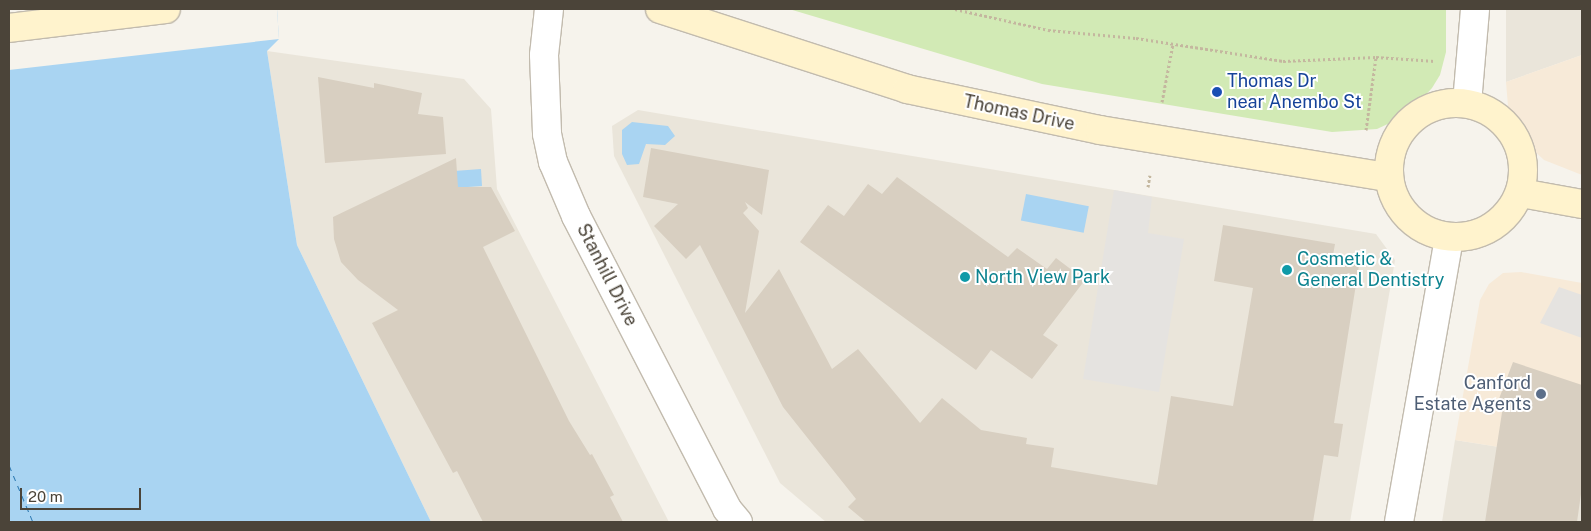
<!DOCTYPE html>
<style>
body{margin:0}
#map{position:relative;width:1591px;height:531px;overflow:hidden;background:#f6f3ec;font-family:"Public Sans",sans-serif}
div>[style]{position:absolute}
.residential>*{inset:0;background:#eae5da}
.commercial>*{inset:0;background:#f7ead8}
.green>*{inset:0;background:#d2eab5}
.parking>*{inset:0;background:#e5e3e0}
.water>*{inset:0;background:#a9d4f2;transform-origin:0 0}
.pier>*{inset:0;background:#f6f3ec}
.ferry>*{height:1px;margin-top:-0.5px;transform-origin:0;background:repeating-linear-gradient(90deg,#2e7ab2 0 6px,transparent 0 11px)}
.building>*{inset:0;background:#d8cfc1}
.path>*{height:3px;margin-top:-1.5px;transform-origin:0;background:repeating-linear-gradient(90deg,#c4b79f 0 2.5px,transparent 0 5px)}
.roads{filter:drop-shadow(1px 0 #c2bbae) drop-shadow(-1px 0 #c2bbae) drop-shadow(0 1px #c2bbae) drop-shadow(0 -1px #c2bbae)}
.street>*{height:28px;margin:-14px;padding:0 14px;transform-origin:14px;border-radius:14px;background:#fff}
.secondary>*{height:28px;margin:-14px;padding:0 14px;transform-origin:14px;border-radius:14px;background:#fff3cd}
.secondary>.ring{margin:-14px;padding:0;box-sizing:content-box;background:none;border:28px solid #fff3cd;border-radius:50%}
.dots>*{width:14px;height:14px;translate:-50% -50%;box-sizing:border-box;border:2px solid #fff;border-radius:50%}
span{translate:-50% -50%;white-space:nowrap;text-align:center;line-height:1.15;-webkit-text-stroke:4px #fff;paint-order:stroke}
.transit-label{font-size:18px;color:#164399}
.left{translate:0 -50%;text-align:left}
.street-label{font-size:18px;color:#4b4439}
.culture-label{font-size:18px;color:#0d838f}
.service-label{font-size:18px;color:#4e5e75}
.right{translate:-100% -50%;text-align:right}
.frame{position:absolute;inset:0;border:10px solid #4b4439;pointer-events:none}
.scale{position:absolute;left:20px;top:488px;width:121px;height:22px;box-sizing:border-box;border:2px solid #4b4439;border-top:0;padding-left:6px;font-size:15px;line-height:18px;white-space:nowrap;color:#4b4439;-webkit-text-stroke:4px #fff;paint-order:stroke}
</style>
<div id="map">
<div class="residential">
<i style="clip-path:polygon(1506px 9px,1582px 9px,1582px 55px,1506px 82px)"></i>
<i style="clip-path:polygon(267px 51px,464px 79px,491px 109px,497px 189px,669px 522px,431px 522px,297px 245px)"></i>
<i style="clip-path:polygon(638px 110px,1376px 234px,1395px 260px,1350px 522px,826px 522px,780px 483px,614px 156px,612px 126px)"></i>
<i style="clip-path:polygon(1455px 440px,1582px 460px,1582px 522px,1442px 522px)"></i>
</div>
<div class="commercial">
<i style="clip-path:polygon(1582px 55px,1582px 175px,1544px 160px,1522px 139px,1508px 106px,1506px 82px)"></i>
<i style="clip-path:polygon(1521px 272px,1582px 283px,1582px 460px,1455px 440px,1480px 300px,1489px 284px,1503px 273px)"></i>
</div>
<div class="green">
<i style="clip-path:polygon(789px 9px,1446px 9px,1446px 52px,1440px 75px,1432px 88px,1407px 115px,1377px 129px,1332px 132px,1042px 84px)"></i>
</div>
<div class="parking">
<i style="clip-path:polygon(1114px 190px,1152px 197px,1148px 233px,1184px 239px,1159px 392px,1083px 379px)"></i>
<i style="clip-path:polygon(1559px 287px,1582px 295px,1582px 338px,1540px 323px)"></i>
</div>
<div class="water">
<i style="clip-path:polygon(9px 9px,277px 9px,279px 39px,267px 51px,297px 245px,431px 522px,9px 522px)"></i>
<i style="clip-path:polygon(632px 122px,668px 126px,675px 136px,665px 145px,646px 144px,639px 164px,627px 165px,622px 154px,622px 130px)"></i>
<i style="clip-path:polygon(481px 169px,482px 186px,468px 187px,442px 201px,427px 173px)"></i>
<i style="left:1026px;top:194px;width:64px;height:27px;rotate:11deg"></i>
</div>
<div class="pier">
<i style="clip-path:polygon(9px 9px,277px 9px,279px 39px,9px 70px)"></i>
</div>
<div class="ferry">
<i style="left:9px;top:465px;width:62px;rotate:67.2deg"></i>
</div>
<div class="building">
<i style="clip-path:polygon(318px 77px,374px 88px,374px 83px,422px 93px,418px 114px,443px 117px,446px 154px,325px 163px)"></i>
<i style="clip-path:polygon(651px 148px,769px 170px,762px 215px,745px 202px,748px 208px,743px 213px,759px 231px,745px 313px,779px 269px,832px 369px,858px 349px,920px 423px,942px 398px,981px 430px,1027px 438px,1026px 444px,1054px 448px,1051px 467px,1157px 485px,1171px 396px,1233px 406px,1253px 288px,1214px 281px,1223px 225px,1335px 244px,1333px 255px,1360px 259px,1334px 423px,1343px 424px,1338px 457px,1324px 455px,1313px 522px,866px 522px,848px 507px,856px 499px,783px 407px,700px 245px,686px 259px,654px 226px,678px 204px,643px 197px)"></i>
<i style="clip-path:polygon(456px 158px,458px 187px,491px 187px,515px 231px,483px 247px,569px 421px,590px 455px,592px 454px,614px 495px,610px 497px,623px 522px,483px 522px,457px 471px,453px 473px,372px 323px,398px 310px,358px 280px,341px 262px,334px 239px,333px 217px)"></i>
<i style="clip-path:polygon(897px 177px,1008px 257px,1017px 248px,1047px 269px,1056px 258px,1085px 280px,1043px 335px,1058px 345px,1032px 379px,991px 350px,976px 370px,800px 242px,828px 205px,844px 216px,868px 184px,882px 194px)"></i>
<i style="clip-path:polygon(1513px 362px,1582px 385px,1582px 487px,1577px 522px,1485px 522px,1503px 406px,1497px 404px)"></i>
</div>
<div class="path">
<i style="left:955px;top:9px;width:95px;rotate:12.7deg"></i>
<i style="left:1048px;top:30px;width:88px;rotate:5.2deg"></i>
<i style="left:1136px;top:38px;width:149px;rotate:8.9deg"></i>
<i style="left:1283px;top:61px;width:93px;rotate:-2.5deg"></i>
<i style="left:1376px;top:57px;width:59px;rotate:3.9deg"></i>
<i style="left:1162px;top:102px;width:59px;rotate:-79.3deg"></i>
<i style="left:1366px;top:130px;width:74px;rotate:-82.2deg"></i>
<i style="left:1148px;top:187px;width:12px;rotate:-81deg"></i>
</div>
<div class="roads">
<div class="street">
<i style="left:549px;top:9px;width:46px;rotate:96.2deg"></i>
<i style="left:544px;top:55px;width:79px;rotate:87.8deg"></i>
<i style="left:547px;top:134px;width:29px;rotate:78deg"></i>
<i style="left:553px;top:162px;width:59px;rotate:66.9deg"></i>
<i style="left:576px;top:216px;width:330px;rotate:62.7deg"></i>
<i style="left:727px;top:509px;width:17px;rotate:50deg"></i>
<i style="left:1467px;top:103px;width:94px;rotate:-85.1deg"></i>
<i style="left:1399px;top:522px;width:288px;rotate:-80deg"></i>
</div>
<div class="secondary">
<i style="left:660px;top:9px;width:260px;rotate:17.9deg"></i>
<i style="left:907px;top:89px;width:197px;rotate:12deg"></i>
<i style="left:1100px;top:130px;width:292px;rotate:9.3deg"></i>
<i style="left:9px;top:28px;width:158px;rotate:-6.9deg"></i>
<i class="ring" style="left:1389px;top:103px;width:106px;height:106px"></i>
<i style="left:1521px;top:193px;width:62px;rotate:10.2deg"></i>
</div>
</div>
<div class="dots">
<i style="left:1217px;top:92px;background:#1a4fb4"></i>
<i style="left:1287px;top:270px;background:#0f9aa8"></i>
<i style="left:965px;top:277px;background:#0f9aa8"></i>
<i style="left:1541px;top:394px;background:#5c6f8a"></i>
</div>
<div class="transit-label">
<span class="left" style="left:1227px;top:92px">Thomas Dr<br>near Anembo St</span>
</div>
<div class="street-label">
<span style="left:1019px;top:113px;rotate:12deg">Thomas Drive</span>
<span style="left:607px;top:275px;rotate:63deg">Stanhill Drive</span>
</div>
<div class="culture-label">
<span class="left" style="left:1297px;top:270px">Cosmetic &amp;<br>General Dentistry</span>
<span class="left" style="left:975px;top:277px">North View Park</span>
</div>
<div class="service-label">
<span class="right" style="left:1531px;top:394px">Canford<br>Estate Agents</span>
</div>
<div class="frame"></div>
<div class="scale">20 m</div>
</div>
